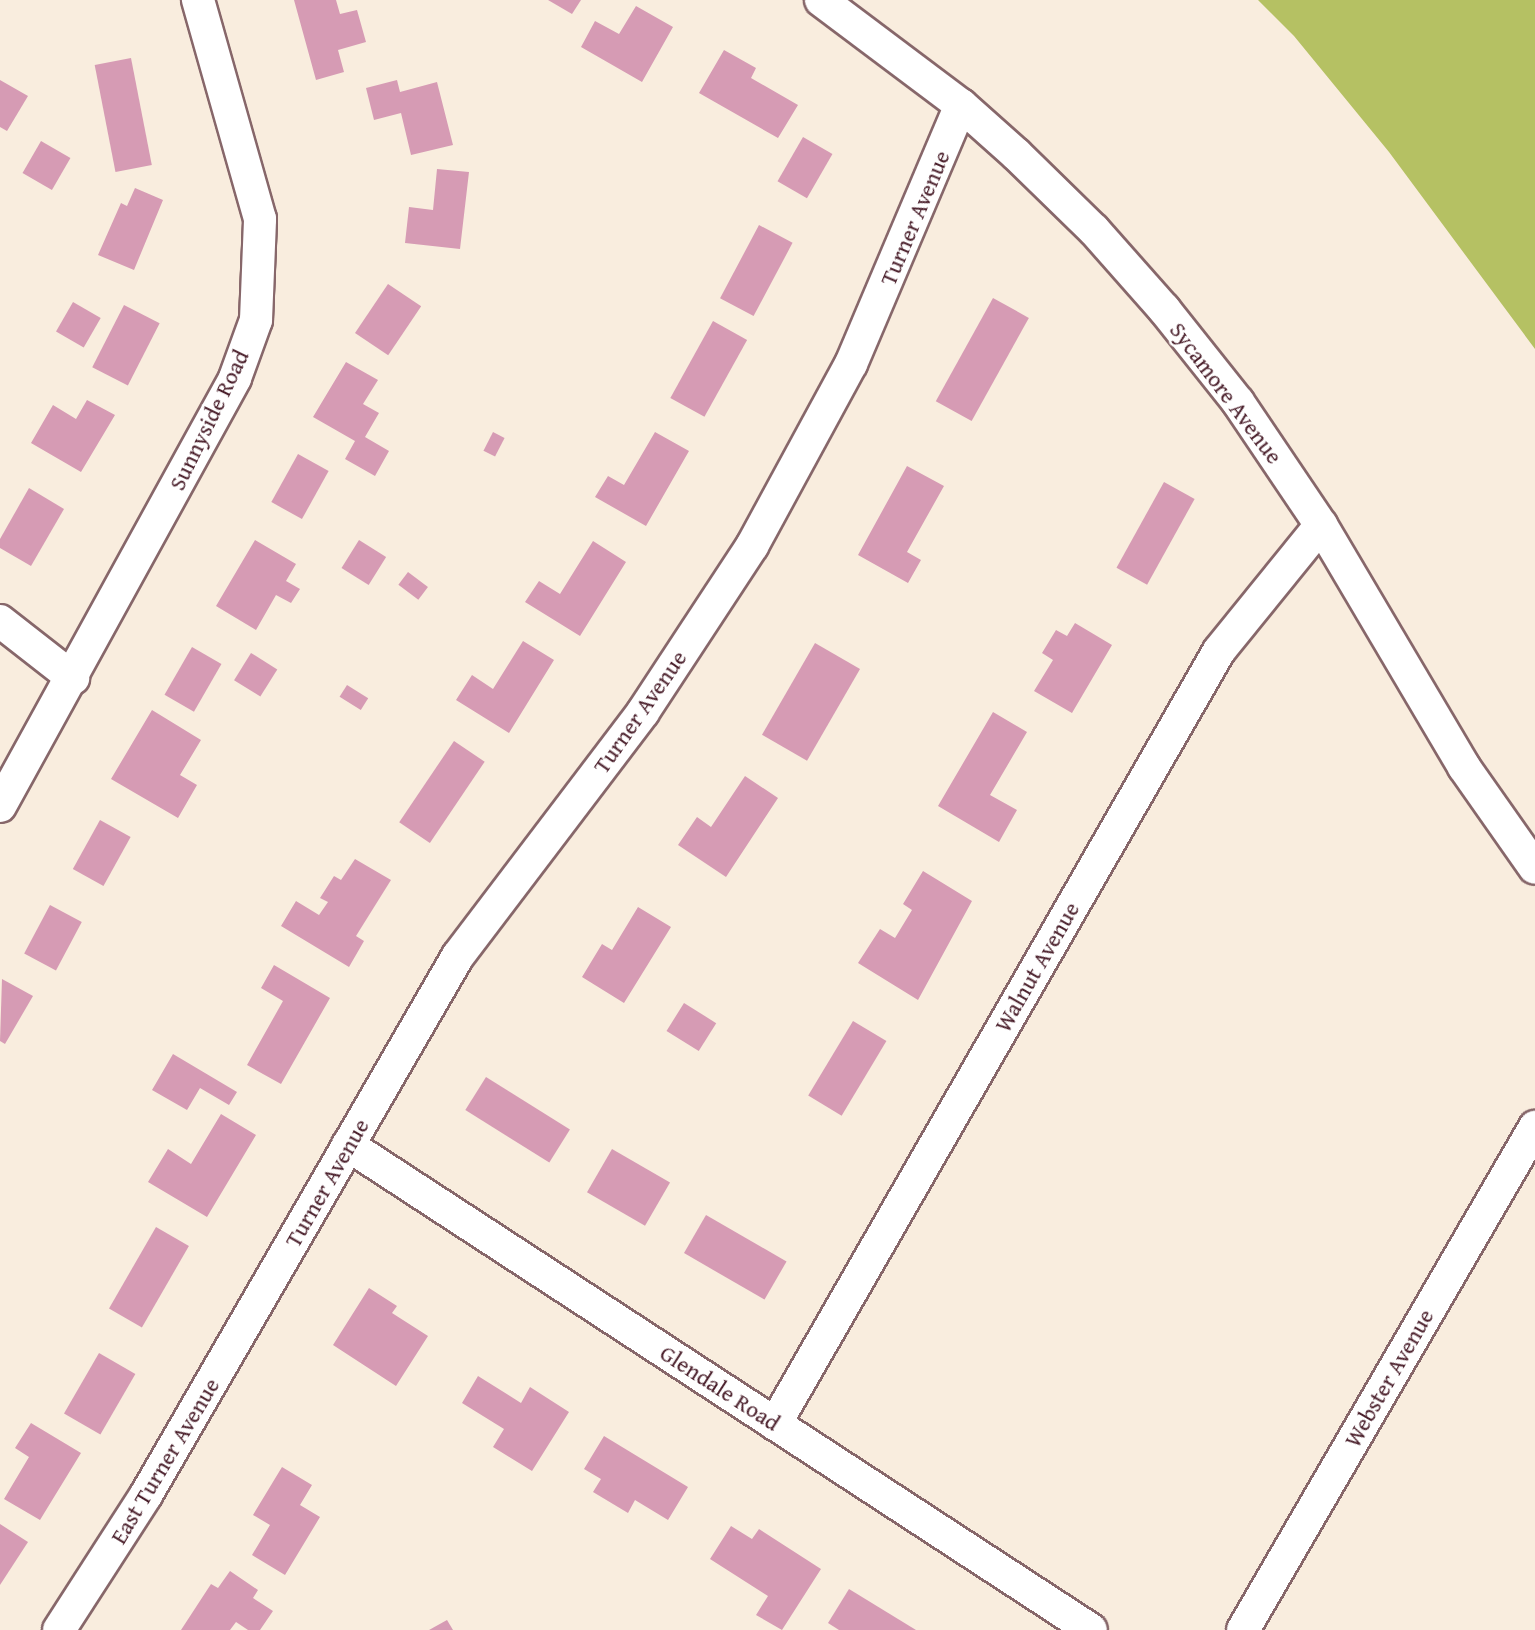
<!DOCTYPE html>
<style>
body{margin:0}
#map{position:relative;width:1535px;height:1630px;overflow:hidden;background:#f9edde;font-family:"Gentium Book Plus",serif}
div>[style]{position:absolute}
.green>*{inset:0;background:#b5c163}
.building>*{inset:0;background:#d69bb4;transform-origin:0 0}
.roads{filter:drop-shadow(2px 0 #87676a) drop-shadow(-2px 0 #87676a) drop-shadow(0 2px #87676a) drop-shadow(0 -2px #87676a)}
.street>*{height:32px;margin:-16px;padding:0 16px;transform-origin:16px;border-radius:16px;background:#fff}
span{translate:-50% -50%;white-space:nowrap;text-align:center;line-height:1.15;-webkit-text-stroke:5px #fff;paint-order:stroke}
.street-label{font-size:23px;color:#4a1f2b}
</style>
<div id="map">
<div class="green">
<i style="clip-path:polygon(1258px 0,1535px 0,1535px 349px,1389px 152px,1294px 36px)"></i>
</div>
<div class="building">
<i style="clip-path:polygon(294px 0,336px 0,340px 14px,357px 10px,366px 42px,338px 50px,344px 72px,316px 80px)"></i>
<i style="clip-path:polygon(548px 0,581px 0,572px 14px)"></i>
<i style="clip-path:polygon(636px 6px,673px 27px,642px 82px,581px 47px,595px 21px,619px 34px)"></i>
<i style="clip-path:polygon(724px 50px,756px 68px,751px 78px,798px 105px,778px 138px,699px 93px)"></i>
<i style="left:131px;top:58px;width:109px;height:37px;rotate:79deg"></i>
<i style="clip-path:polygon(0 80px,28px 96px,7px 131px,0 127px)"></i>
<i style="clip-path:polygon(397px 80px,400px 92px,437px 82px,453px 145px,411px 155px,401px 113px,374px 120px,366px 88px)"></i>
<i style="left:803px;top:137px;width:34px;height:51px;rotate:30deg"></i>
<i style="left:41px;top:141px;width:34px;height:37px;rotate:30deg"></i>
<i style="clip-path:polygon(437px 169px,469px 172px,460px 249px,405px 243px,409px 207px,433px 210px)"></i>
<i style="clip-path:polygon(135px 188px,163px 200px,134px 270px,98px 255px,121px 203px,127px 206px)"></i>
<i style="left:759px;top:225px;width:38px;height:83px;rotate:28deg"></i>
<i style="left:388px;top:284px;width:40px;height:59px;rotate:34deg"></i>
<i style="left:993px;top:298px;width:41px;height:118px;rotate:29deg"></i>
<i style="left:73px;top:302px;width:32px;height:34px;rotate:30deg"></i>
<i style="left:124px;top:305px;width:40px;height:70px;rotate:27deg"></i>
<i style="left:713px;top:321px;width:39px;height:88px;rotate:29deg"></i>
<i style="clip-path:polygon(346px 362px,378px 380px,363px 404px,379px 413px,365px 437px,389px 451px,375px 476px,345px 459px,355px 441px,313px 417px)"></i>
<i style="clip-path:polygon(87px 400px,115px 415px,81px 472px,31px 443px,53px 405px,76px 419px)"></i>
<i style="left:493px;top:432px;width:13px;height:21px;rotate:27deg"></i>
<i style="clip-path:polygon(655px 432px,689px 451px,646px 526px,595px 497px,608px 476px,624px 485px)"></i>
<i style="left:298px;top:454px;width:35px;height:55px;rotate:29deg"></i>
<i style="clip-path:polygon(907px 466px,944px 486px,907px 552px,921px 560px,908px 583px,858px 555px)"></i>
<i style="left:1164px;top:482px;width:35px;height:98px;rotate:29deg"></i>
<i style="clip-path:polygon(29px 488px,64px 509px,31px 566px,0 548px,0 539px)"></i>
<i style="clip-path:polygon(255px 540px,296px 564px,286px 581px,300px 589px,291px 603px,276px 595px,256px 630px,216px 606px)"></i>
<i style="left:359px;top:540px;width:32px;height:33px;rotate:32deg"></i>
<i style="clip-path:polygon(593px 541px,626px 562px,580px 636px,525px 602px,539px 581px,560px 594px)"></i>
<i style="left:408px;top:572px;width:25px;height:16px;rotate:37deg"></i>
<i style="clip-path:polygon(1075px 623px,1112px 645px,1072px 713px,1034px 691px,1053px 660px,1042px 653px,1056px 630px,1067px 636px)"></i>
<i style="clip-path:polygon(523px 641px,554px 660px,509px 733px,456px 700px,472px 675px,493px 689px)"></i>
<i style="left:815px;top:643px;width:52px;height:106px;rotate:30deg"></i>
<i style="left:192px;top:647px;width:34px;height:55px;rotate:30deg"></i>
<i style="left:251px;top:653px;width:31px;height:32px;rotate:32deg"></i>
<i style="left:347px;top:685px;width:25px;height:14px;rotate:32deg"></i>
<i style="clip-path:polygon(152px 710px,201px 740px,180px 775px,197px 785px,178px 818px,111px 779px)"></i>
<i style="clip-path:polygon(993px 712px,1027px 732px,990px 795px,1017px 810px,999px 842px,938px 806px)"></i>
<i style="left:454px;top:741px;width:37px;height:98px;rotate:34deg"></i>
<i style="clip-path:polygon(745px 776px,778px 798px,726px 877px,678px 845px,697px 817px,711px 827px)"></i>
<i style="left:100px;top:820px;width:35px;height:56px;rotate:29deg"></i>
<i style="clip-path:polygon(355px 859px,391px 880px,356px 936px,364px 941px,349px 967px,281px 926px,296px 901px,319px 915px,328px 902px,320px 898px,334px 876px,341px 880px)"></i>
<i style="clip-path:polygon(923px 871px,972px 901px,918px 1000px,858px 963px,880px 929px,895px 938px,912px 910px,903px 904px)"></i>
<i style="left:50px;top:905px;width:36px;height:55px;rotate:28deg"></i>
<i style="clip-path:polygon(638px 907px,671px 927px,624px 1003px,582px 977px,602px 944px,612px 950px)"></i>
<i style="clip-path:polygon(274px 965px,330px 998px,281px 1084px,247px 1065px,283px 1001px,261px 988px)"></i>
<i style="clip-path:polygon(2px 979px,33px 996px,5px 1044px,0 1041px)"></i>
<i style="left:684px;top:1003px;width:38px;height:33px;rotate:32deg"></i>
<i style="left:853px;top:1021px;width:39px;height:87px;rotate:31deg"></i>
<i style="clip-path:polygon(173px 1054px,237px 1092px,229px 1105px,200px 1088px,187px 1110px,152px 1090px)"></i>
<i style="left:486px;top:1077px;width:99px;height:39px;rotate:32deg"></i>
<i style="clip-path:polygon(221px 1114px,256px 1135px,207px 1217px,148px 1182px,168px 1149px,191px 1164px)"></i>
<i style="left:612px;top:1149px;width:67px;height:50px;rotate:30deg"></i>
<i style="left:706px;top:1215px;width:93px;height:44px;rotate:30deg"></i>
<i style="left:156px;top:1227px;width:38px;height:94px;rotate:30deg"></i>
<i style="clip-path:polygon(369px 1288px,397px 1306px,392px 1313px,428px 1336px,396px 1386px,333px 1345px)"></i>
<i style="left:99px;top:1353px;width:42px;height:70px;rotate:30deg"></i>
<i style="clip-path:polygon(478px 1376px,521px 1403px,530px 1387px,569px 1412px,532px 1471px,493px 1447px,504px 1429px,462px 1403px)"></i>
<i style="clip-path:polygon(31px 1423px,81px 1453px,40px 1520px,4px 1499px,29px 1457px,15px 1448px)"></i>
<i style="clip-path:polygon(604px 1436px,688px 1487px,668px 1520px,635px 1500px,628px 1513px,593px 1492px,601px 1479px,584px 1469px)"></i>
<i style="clip-path:polygon(282px 1467px,312px 1485px,300px 1505px,320px 1517px,285px 1575px,252px 1555px,270px 1525px,253px 1515px)"></i>
<i style="clip-path:polygon(0 1524px,28px 1542px,0 1585px)"></i>
<i style="clip-path:polygon(731px 1526px,752px 1539px,759px 1529px,821px 1569px,782px 1630px,756px 1615px,768px 1596px,710px 1559px)"></i>
<i style="clip-path:polygon(230px 1571px,258px 1590px,253px 1598px,273px 1611px,260px 1630px,248px 1630px,236px 1622px,230px 1630px,181px 1630px,211px 1584px,218px 1588px)"></i>
<i style="clip-path:polygon(849px 1589px,916px 1630px,839px 1630px,828px 1623px)"></i>
<i style="clip-path:polygon(447px 1620px,453px 1630px,429px 1630px)"></i>
</div>
<div class="roads">
<div class="street">
<i style="left:821px;top:0;width:175px;rotate:36.9deg"></i>
<i style="left:961px;top:105px;width:74px;rotate:41.7deg"></i>
<i style="left:1016px;top:154px;width:109px;rotate:44.3deg"></i>
<i style="left:1094px;top:230px;width:106px;rotate:48.5deg"></i>
<i style="left:1164px;top:309px;width:119px;rotate:51.5deg"></i>
<i style="left:1238px;top:402px;width:148px;rotate:56deg"></i>
<i style="left:1321px;top:525px;width:281px;rotate:59.4deg"></i>
<i style="left:1464px;top:767px;width:123px;rotate:54.9deg"></i>
<i style="left:0;top:621px;width:93px;rotate:38deg"></i>
<i style="left:0;top:806px;width:488px;rotate:-61.2deg"></i>
<i style="left:235px;top:378px;width:62px;rotate:-70.1deg"></i>
<i style="left:256px;top:320px;width:101px;rotate:-87.7deg"></i>
<i style="left:260px;top:219px;width:228px;rotate:-105.8deg"></i>
<i style="left:348px;top:1145px;width:887px;rotate:33.13deg"></i>
<i style="left:775px;top:1424px;width:891px;rotate:-60.13deg"></i>
<i style="left:1219px;top:651px;width:162px;rotate:-51deg"></i>
<i style="left:59px;top:1630px;width:161px;rotate:-57.2deg"></i>
<i style="left:146px;top:1495px;width:623px;rotate:-59.94deg"></i>
<i style="left:458px;top:956px;width:306px;rotate:-52.8deg"></i>
<i style="left:643px;top:712px;width:199px;rotate:-56.7deg"></i>
<i style="left:752px;top:546px;width:207px;rotate:-61.5deg"></i>
<i style="left:851px;top:364px;width:281px;rotate:-67deg"></i>
<i style="left:1243px;top:1630px;width:582px;rotate:-59.86deg"></i>
</div>
</div>
<div class="street-label">
<span style="left:915px;top:218px;rotate:-67deg">Turner Avenue</span>
<span style="left:1226px;top:393px;rotate:53deg">Sycamore Avenue</span>
<span style="left:209px;top:420px;rotate:-64deg">Sunnyside Road</span>
<span style="left:640px;top:712px;rotate:-55deg">Turner Avenue</span>
<span style="left:1037px;top:967px;rotate:-60deg">Walnut Avenue</span>
<span style="left:327px;top:1183px;rotate:-60deg">Turner Avenue</span>
<span style="left:1389px;top:1378px;rotate:-60deg">Webster Avenue</span>
<span style="left:720px;top:1388px;rotate:33deg">Glendale Road</span>
<span style="left:165px;top:1461px;rotate:-59deg">East Turner Avenue</span>
</div>
</div>
